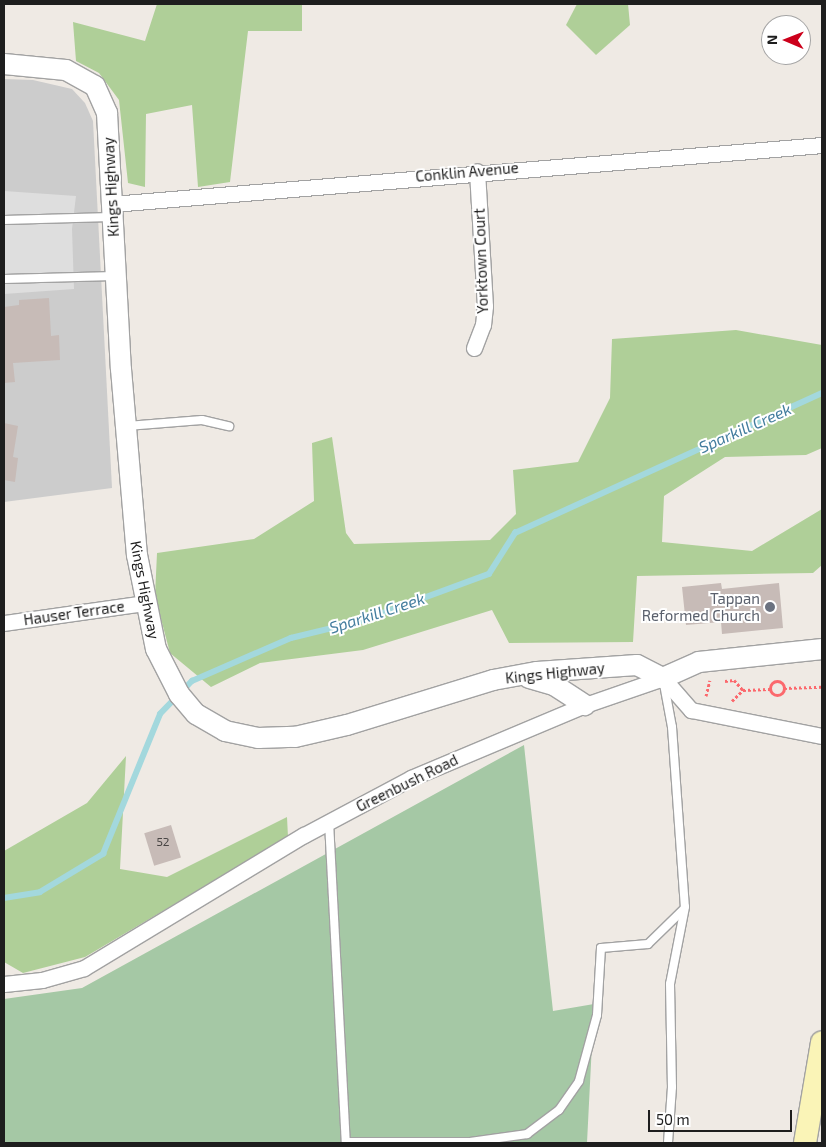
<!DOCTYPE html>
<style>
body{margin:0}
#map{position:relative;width:826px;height:1147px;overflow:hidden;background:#efeae4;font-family:"Exo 2",sans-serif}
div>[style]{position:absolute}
.religious>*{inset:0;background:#ccc}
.forest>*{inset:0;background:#afcf98}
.cemetery>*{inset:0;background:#a5c8a5}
.parking>*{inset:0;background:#dedede}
.stream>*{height:5.5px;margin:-2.75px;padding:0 2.75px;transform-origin:2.75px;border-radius:2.75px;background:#a3d8dd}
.building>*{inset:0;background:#c7bbb7;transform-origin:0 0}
.path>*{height:3px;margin-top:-1.5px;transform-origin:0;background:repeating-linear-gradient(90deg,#fb696d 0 2.5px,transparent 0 5px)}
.path>.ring{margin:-1.5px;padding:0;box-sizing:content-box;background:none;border:3px solid #fb696d;border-radius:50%}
.roads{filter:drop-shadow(1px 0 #a2a2a2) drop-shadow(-1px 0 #a2a2a2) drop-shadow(0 1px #a2a2a2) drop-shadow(0 -1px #a2a2a2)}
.service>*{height:8px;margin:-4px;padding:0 4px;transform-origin:4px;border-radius:4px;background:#fff}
.minor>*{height:15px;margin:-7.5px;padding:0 7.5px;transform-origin:7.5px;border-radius:7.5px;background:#fff}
.tertiary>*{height:20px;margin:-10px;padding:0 10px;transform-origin:10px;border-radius:10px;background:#fff}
.secondary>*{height:22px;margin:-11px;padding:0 11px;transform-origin:11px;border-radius:11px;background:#faf4b7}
.dots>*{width:14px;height:14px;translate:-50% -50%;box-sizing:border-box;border:2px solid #fff;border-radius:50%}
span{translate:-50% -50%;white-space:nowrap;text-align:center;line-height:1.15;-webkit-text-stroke:4px #fff;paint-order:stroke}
.number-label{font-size:12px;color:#484544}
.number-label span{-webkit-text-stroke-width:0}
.street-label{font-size:15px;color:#1e1e1e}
.worship-label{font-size:15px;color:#5b616d}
.right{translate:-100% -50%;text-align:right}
.water-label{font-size:16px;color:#437d9e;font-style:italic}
.frame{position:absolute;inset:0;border:5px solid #1e1e1e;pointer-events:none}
.north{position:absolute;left:761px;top:15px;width:50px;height:50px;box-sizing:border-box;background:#fff;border:1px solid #a5a5a5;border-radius:50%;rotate:271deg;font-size:14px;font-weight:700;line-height:20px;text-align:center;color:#1e1e1e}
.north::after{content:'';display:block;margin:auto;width:18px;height:22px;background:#cc001b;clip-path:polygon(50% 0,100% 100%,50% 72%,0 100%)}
.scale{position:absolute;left:648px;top:1110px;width:144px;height:22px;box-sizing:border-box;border:2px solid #1e1e1e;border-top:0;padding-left:6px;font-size:15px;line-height:18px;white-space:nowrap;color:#1e1e1e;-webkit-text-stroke:4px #fff;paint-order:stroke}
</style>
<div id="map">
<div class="religious">
<i style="clip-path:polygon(4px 79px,33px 80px,72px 89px,85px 103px,93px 121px,112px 488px,4px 502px)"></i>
</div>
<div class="forest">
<i style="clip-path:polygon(157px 4px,302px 4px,302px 31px,248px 31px,230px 182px,198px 187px,192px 105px,146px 114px,145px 187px,128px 183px,119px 100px,99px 73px,76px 61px,73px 22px,145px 41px)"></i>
<i style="clip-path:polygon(577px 4px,628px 4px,630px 25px,596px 55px,566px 25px)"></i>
<i style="clip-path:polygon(736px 330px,822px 345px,822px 448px,806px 455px,725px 457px,664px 496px,662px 542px,752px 551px,822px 509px,822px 565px,813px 573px,637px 576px,633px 642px,509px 643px,492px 610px,363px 650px,260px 663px,211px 687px,170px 653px,155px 596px,157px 553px,254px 539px,314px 501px,312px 443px,332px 437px,346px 533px,354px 544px,490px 540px,516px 514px,513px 470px,578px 462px,610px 398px,612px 339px)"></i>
<i style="clip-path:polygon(126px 756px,120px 869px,167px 877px,287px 817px,288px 837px,85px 957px,23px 973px,4px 962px,4px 851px,87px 803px)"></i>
</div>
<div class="cemetery">
<i style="clip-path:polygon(524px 745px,553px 1011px,594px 1004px,587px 1143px,4px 1143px,4px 999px,82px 988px)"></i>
</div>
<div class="parking">
<i style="clip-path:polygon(4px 191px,76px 196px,72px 229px,74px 289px,4px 294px)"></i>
</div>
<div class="stream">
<i style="left:4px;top:898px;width:36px;rotate:-9deg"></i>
<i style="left:40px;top:892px;width:74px;rotate:-31.1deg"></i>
<i style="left:103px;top:854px;width:151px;rotate:-67.8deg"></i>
<i style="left:160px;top:714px;width:46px;rotate:-45.9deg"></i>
<i style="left:192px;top:681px;width:108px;rotate:-23.5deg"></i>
<i style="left:291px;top:638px;width:72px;rotate:-13.7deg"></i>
<i style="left:361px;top:621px;width:136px;rotate:-20.2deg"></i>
<i style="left:489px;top:574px;width:49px;rotate:-57.6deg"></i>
<i style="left:515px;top:533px;width:337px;rotate:-24.5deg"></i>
</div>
<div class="building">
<i style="clip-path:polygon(49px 298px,51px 336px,59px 335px,60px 360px,13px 363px,15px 382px,4px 383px,4px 307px,19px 305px,19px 300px)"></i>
<i style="clip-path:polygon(4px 423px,18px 426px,13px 457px,18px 458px,15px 482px,4px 480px)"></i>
<i style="clip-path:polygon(721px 583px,722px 589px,779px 583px,783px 628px,722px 634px,721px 622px,686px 625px,682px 587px)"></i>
<i style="left:171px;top:825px;width:34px;height:28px;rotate:73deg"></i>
</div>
<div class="path">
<i style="left:725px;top:681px;width:9px;rotate:-6deg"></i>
<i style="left:734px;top:680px;width:13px;rotate:48deg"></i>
<i class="ring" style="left:770px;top:681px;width:11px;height:11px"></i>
<i style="left:784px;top:688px;width:38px;rotate:-2deg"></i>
<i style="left:706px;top:696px;width:16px;rotate:-76deg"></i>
<i style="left:732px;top:701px;width:16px;rotate:-45deg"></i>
<i style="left:743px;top:690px;width:27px;rotate:-2deg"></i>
</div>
<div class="roads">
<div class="service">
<i style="left:4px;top:220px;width:107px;rotate:-1.6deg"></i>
<i style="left:4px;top:279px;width:110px;rotate:-1.6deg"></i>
<i style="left:127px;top:426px;width:75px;rotate:-4.6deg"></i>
<i style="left:202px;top:420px;width:28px;rotate:13deg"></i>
<i style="left:664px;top:684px;width:44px;rotate:79.5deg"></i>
<i style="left:672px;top:727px;width:180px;rotate:85.9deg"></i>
<i style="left:685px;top:907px;width:78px;rotate:101deg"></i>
<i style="left:670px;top:984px;width:103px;rotate:88.9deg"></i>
<i style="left:672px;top:1087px;width:56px;rotate:94.1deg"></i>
<i style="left:329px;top:822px;width:320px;rotate:87deg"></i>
<i style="left:346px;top:1142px;width:124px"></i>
<i style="left:470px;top:1142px;width:58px;rotate:-8deg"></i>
<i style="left:527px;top:1134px;width:40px;rotate:-37deg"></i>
<i style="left:559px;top:1110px;width:35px;rotate:-55deg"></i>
<i style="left:579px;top:1081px;width:68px;rotate:-74.7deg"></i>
<i style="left:597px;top:1015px;width:67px;rotate:-86.6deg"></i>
<i style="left:601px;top:948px;width:47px;rotate:-4.9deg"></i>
<i style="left:648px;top:944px;width:50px;rotate:-44.2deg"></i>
</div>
<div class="minor">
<i style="left:112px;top:204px;width:712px;rotate:-4.75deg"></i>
<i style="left:474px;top:348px;width:25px;rotate:-69deg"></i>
<i style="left:483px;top:325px;width:19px;rotate:-84deg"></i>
<i style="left:485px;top:306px;width:135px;rotate:-93.4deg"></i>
<i style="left:4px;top:623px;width:141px;rotate:-8.1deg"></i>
<i style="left:4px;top:984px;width:38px;rotate:-6deg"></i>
<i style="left:42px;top:980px;width:44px;rotate:-15.9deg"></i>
<i style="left:84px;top:968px;width:257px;rotate:-31.2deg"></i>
<i style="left:304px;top:835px;width:121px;rotate:-28deg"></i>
<i style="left:411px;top:778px;width:189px;rotate:-22.8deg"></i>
<i style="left:585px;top:705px;width:83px;rotate:-19.1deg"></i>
<i style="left:663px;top:678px;width:43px;rotate:48.8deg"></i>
<i style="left:691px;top:710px;width:134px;rotate:11.2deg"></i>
</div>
<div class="tertiary">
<i style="left:4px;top:64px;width:62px;rotate:5.5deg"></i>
<i style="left:66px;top:70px;width:33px;rotate:29deg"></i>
<i style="left:95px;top:86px;width:30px;rotate:66deg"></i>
<i style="left:107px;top:113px;width:256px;rotate:86.9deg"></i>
<i style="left:121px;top:369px;width:187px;rotate:85.1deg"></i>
<i style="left:137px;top:555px;width:96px;rotate:78.6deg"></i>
<i style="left:156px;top:649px;width:51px;rotate:62.9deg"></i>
<i style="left:179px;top:694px;width:26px;rotate:50deg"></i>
<i style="left:196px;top:714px;width:34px;rotate:30deg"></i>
<i style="left:225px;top:731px;width:34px;rotate:12deg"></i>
<i style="left:258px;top:738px;width:37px;rotate:-2deg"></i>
<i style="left:295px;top:737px;width:53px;rotate:-13deg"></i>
<i style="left:347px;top:725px;width:153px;rotate:-17.1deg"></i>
<i style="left:493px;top:680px;width:45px;rotate:-10.3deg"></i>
<i style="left:537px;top:672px;width:100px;rotate:-4deg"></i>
<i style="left:637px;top:665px;width:29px;rotate:27deg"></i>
<i style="left:663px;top:678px;width:39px;rotate:-24deg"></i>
<i style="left:699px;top:662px;width:124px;rotate:-6deg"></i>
<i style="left:529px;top:678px;width:26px;rotate:16deg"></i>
<i style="left:554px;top:685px;width:37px;rotate:33deg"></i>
</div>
<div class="secondary">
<i style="left:805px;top:1143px;width:102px;rotate:-80.4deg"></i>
</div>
</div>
<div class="dots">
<i style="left:770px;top:607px;background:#6b7280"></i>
</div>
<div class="number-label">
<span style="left:163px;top:842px">52</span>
</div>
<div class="street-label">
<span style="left:467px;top:172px;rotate:-5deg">Conklin Avenue</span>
<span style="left:111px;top:187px;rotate:-93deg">Kings Highway</span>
<span style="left:481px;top:261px;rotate:-92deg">Yorktown Court</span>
<span style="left:145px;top:590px;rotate:79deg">Kings Highway</span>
<span style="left:74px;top:613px;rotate:-8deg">Hauser Terrace</span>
<span style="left:555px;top:673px;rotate:-6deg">Kings Highway</span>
<span style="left:407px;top:783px;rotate:-26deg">Greenbush Road</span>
</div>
<div class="worship-label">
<span class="right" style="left:760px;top:607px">Tappan<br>Reformed Church</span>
</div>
<div class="water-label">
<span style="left:745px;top:428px;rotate:-24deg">Sparkill Creek</span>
<span style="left:377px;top:613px;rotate:-18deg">Sparkill Creek</span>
</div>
<div class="frame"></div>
<div class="north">N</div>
<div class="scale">50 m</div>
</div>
